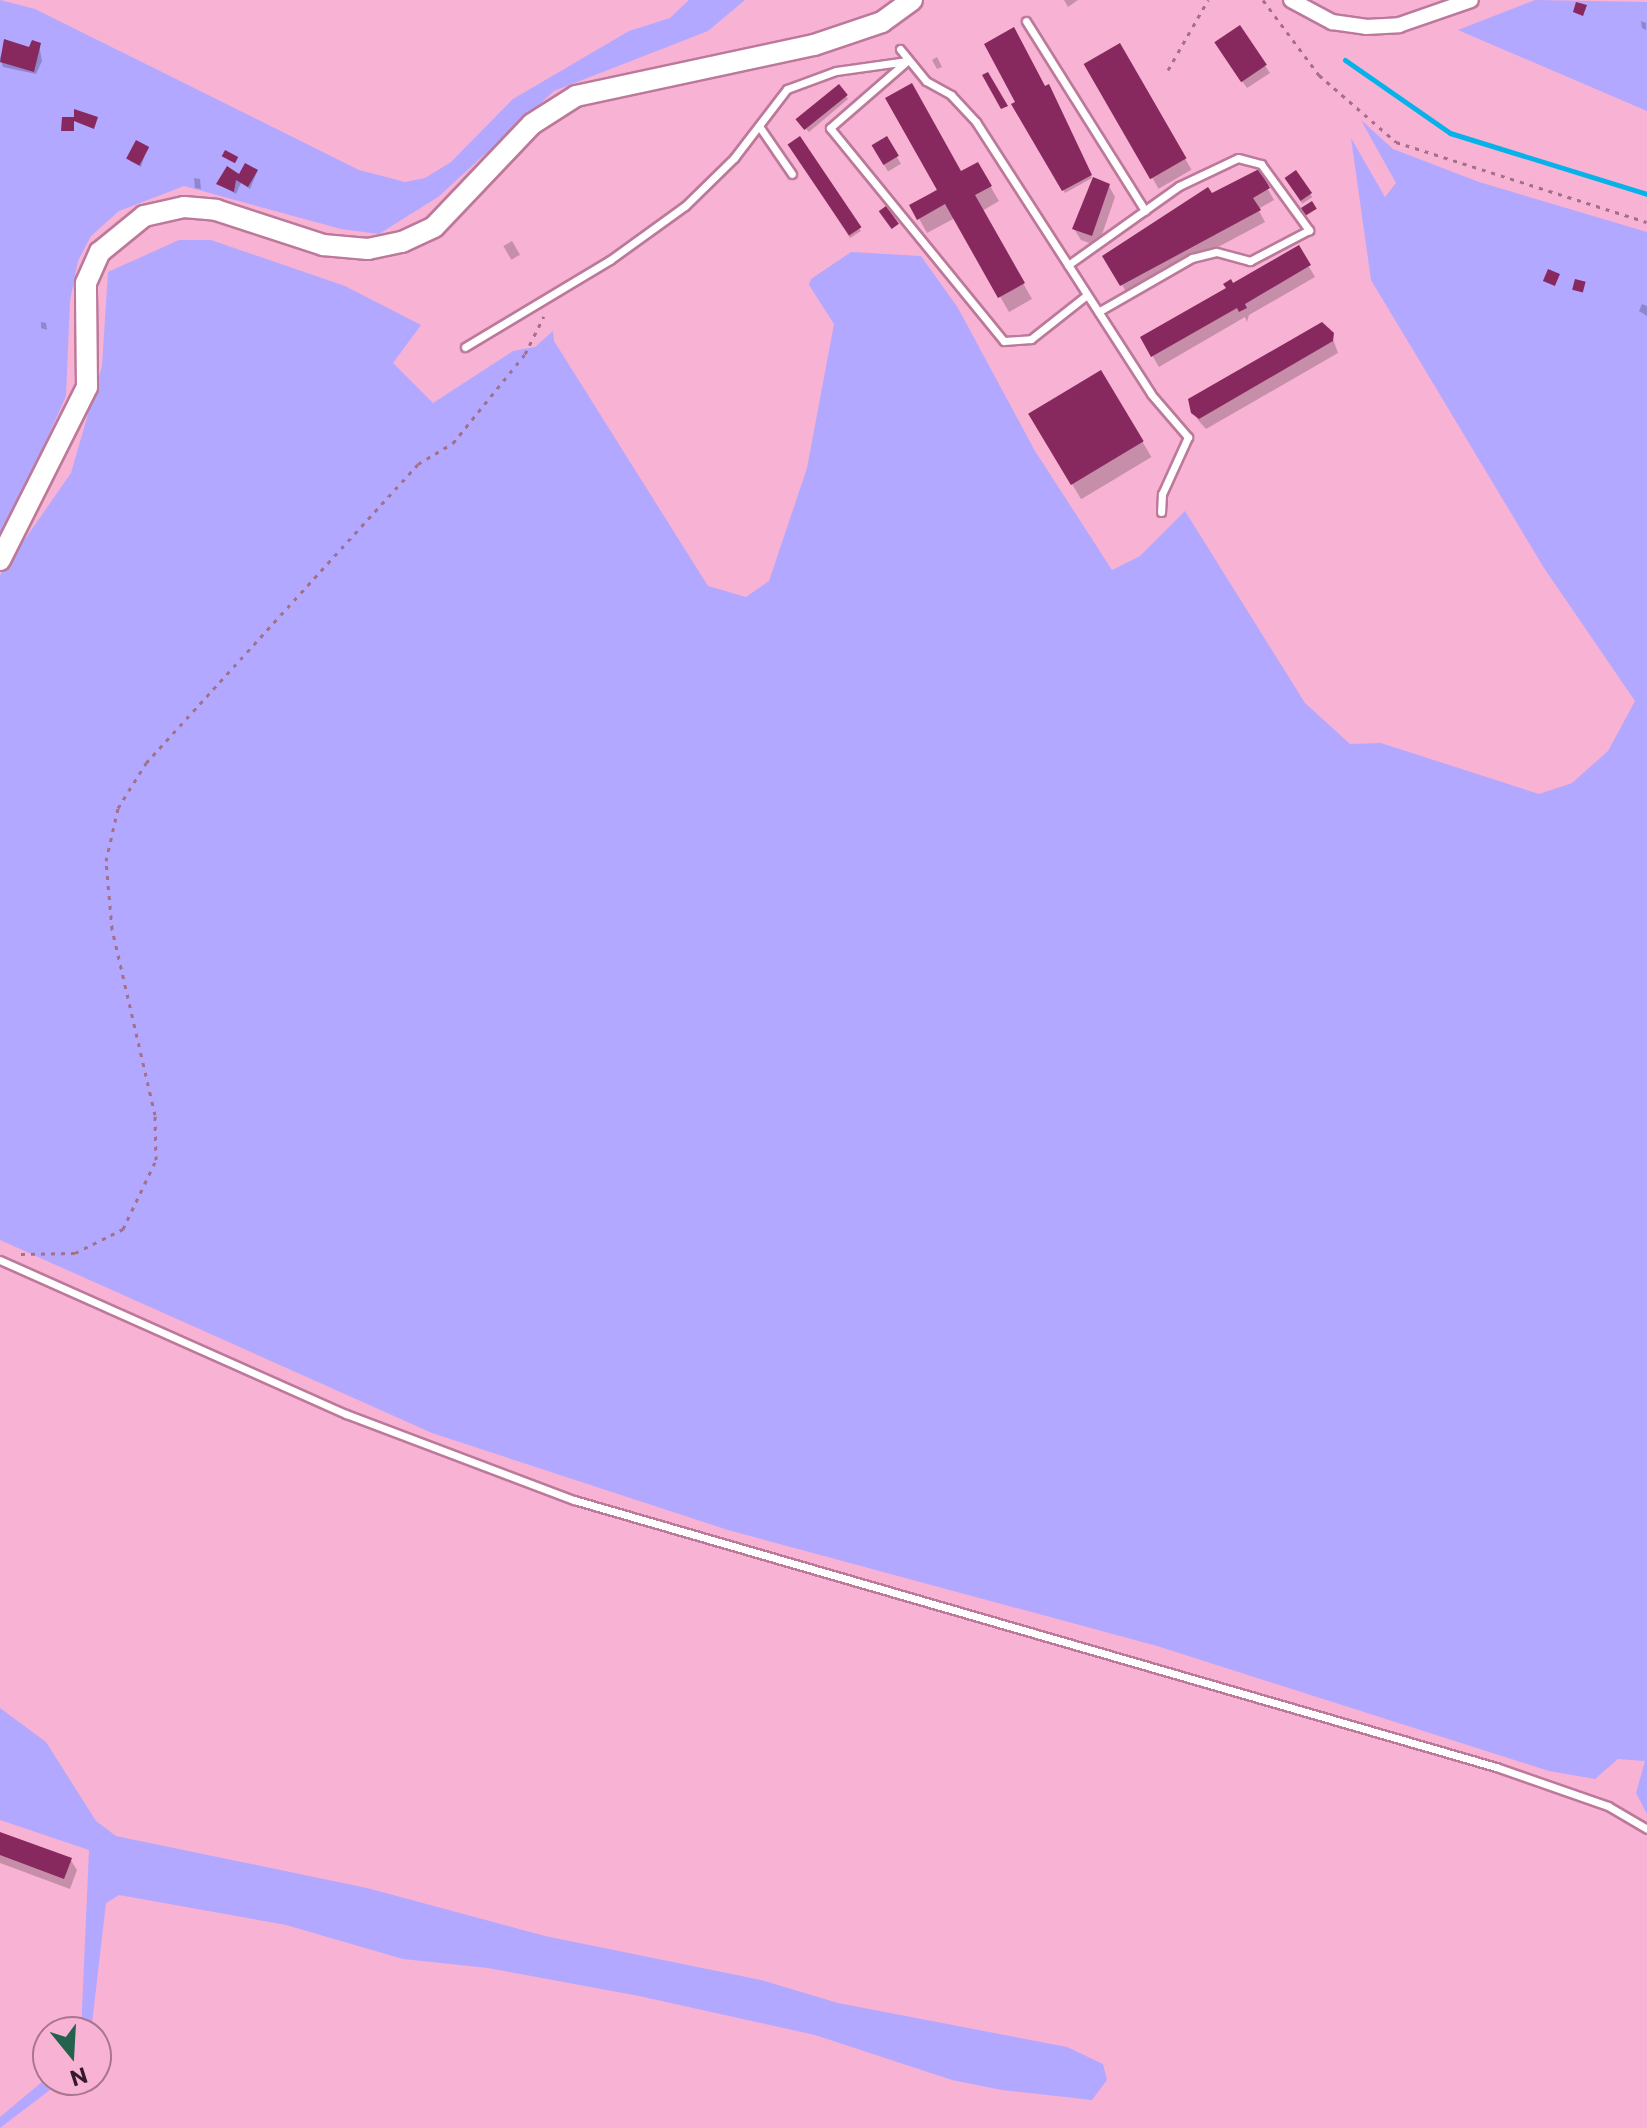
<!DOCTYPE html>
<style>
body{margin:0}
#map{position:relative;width:1647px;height:2128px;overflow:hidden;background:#f8b2d4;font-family:Commissioner,sans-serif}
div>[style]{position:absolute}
.green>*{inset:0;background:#b3a8ff}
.shadow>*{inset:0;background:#0003;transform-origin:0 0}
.stream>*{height:5px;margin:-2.5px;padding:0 2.5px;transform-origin:2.5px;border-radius:2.5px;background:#06b2e8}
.building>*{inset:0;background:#87295f;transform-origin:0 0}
.path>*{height:3px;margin-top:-1.5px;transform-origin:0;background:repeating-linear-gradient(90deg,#a3708a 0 4px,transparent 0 10px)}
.roads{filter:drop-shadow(2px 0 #bc799a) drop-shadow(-2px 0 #bc799a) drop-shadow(0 2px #bc799a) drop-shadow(0 -2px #bc799a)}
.service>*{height:7px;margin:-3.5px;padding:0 3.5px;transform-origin:3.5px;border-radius:3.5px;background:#fff}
.minor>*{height:14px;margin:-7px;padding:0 7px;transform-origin:7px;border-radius:7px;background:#fff}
.secondary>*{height:20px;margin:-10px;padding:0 10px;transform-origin:10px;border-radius:10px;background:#fff}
span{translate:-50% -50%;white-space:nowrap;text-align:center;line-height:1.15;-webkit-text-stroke:8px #f8b2d4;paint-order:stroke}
.north{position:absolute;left:32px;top:2016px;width:80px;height:80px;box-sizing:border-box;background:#f8b2d4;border:2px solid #aa758f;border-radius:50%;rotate:162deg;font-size:22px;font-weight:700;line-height:32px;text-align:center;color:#341a28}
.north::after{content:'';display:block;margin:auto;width:28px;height:36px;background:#24624e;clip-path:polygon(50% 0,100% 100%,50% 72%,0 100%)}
</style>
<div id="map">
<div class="green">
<i style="clip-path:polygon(0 0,35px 9px,359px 170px,405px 182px,425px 178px,451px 162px,513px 99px,629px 31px,670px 18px,689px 0,745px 0,708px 31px,554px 91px,438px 197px,379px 234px,341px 229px,184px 186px,119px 211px,91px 236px,78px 261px,70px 301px,66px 396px,19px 502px,0 532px)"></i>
<i style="clip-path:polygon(1535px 0,1647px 2px,1647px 111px,1458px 30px)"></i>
<i style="clip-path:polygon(1361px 120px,1393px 149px,1479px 182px,1647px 232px,1647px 1814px,1636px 1793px,1645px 1761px,1618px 1759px,1595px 1779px,1549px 1771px,1157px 1646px,728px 1530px,432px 1433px,0 1240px,0 575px,71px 473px,102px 366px,108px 272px,179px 240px,211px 240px,345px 286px,421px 325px,393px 363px,433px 403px,513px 351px,535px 347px,553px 331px,554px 341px,708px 586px,746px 597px,769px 581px,807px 468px,834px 324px,809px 285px,811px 279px,851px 252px,921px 256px,958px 308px,1035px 451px,1112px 570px,1140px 556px,1185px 511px,1305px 703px,1350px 744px,1381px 743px,1539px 794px,1572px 783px,1608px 751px,1635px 701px,1544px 568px,1371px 280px,1351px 138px,1385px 197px,1396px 183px)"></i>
<i style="clip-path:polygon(0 1708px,46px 1742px,96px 1821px,116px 1836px,367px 1888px,545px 1936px,761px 1980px,838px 2003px,1067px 2047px,1103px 2064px,1107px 2080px,1092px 2100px,1002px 2090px,952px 2080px,815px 2035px,639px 1996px,488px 1968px,403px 1959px,286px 1925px,119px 1895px,106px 1903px,91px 2032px,81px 2032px,89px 1850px,0 1820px)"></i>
<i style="clip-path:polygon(48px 2077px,63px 2080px,0 2128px,0 2117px)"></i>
</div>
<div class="shadow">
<i style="clip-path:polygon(1064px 0,1078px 0,1068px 7px)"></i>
<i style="clip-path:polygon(1641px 21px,1646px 23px,1646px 30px,1642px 28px)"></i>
<i style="clip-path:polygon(1239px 27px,1270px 73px,1247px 88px,1220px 50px)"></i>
<i style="clip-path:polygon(6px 42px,32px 50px,39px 45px,42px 61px,36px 74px,3px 67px,0 58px)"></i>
<i style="left:1120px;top:46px;width:143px;height:38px;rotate:60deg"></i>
<i style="clip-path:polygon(937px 57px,942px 67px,937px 69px,932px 60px)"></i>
<i style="clip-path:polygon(839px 87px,848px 99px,809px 132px,800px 123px)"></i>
<i style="clip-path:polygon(1050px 89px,1092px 178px,1065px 193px,1034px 134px)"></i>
<i style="clip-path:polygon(799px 139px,861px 231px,850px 238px,790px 145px)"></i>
<i style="left:886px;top:139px;width:29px;height:15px;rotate:59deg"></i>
<i style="clip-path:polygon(147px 149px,141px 167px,130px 161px,129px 158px)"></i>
<i style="clip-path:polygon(257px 172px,250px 189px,241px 183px,236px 194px,218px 184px)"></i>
<i style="clip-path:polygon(1258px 172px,1274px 200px,1258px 209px,1265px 222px,1128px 295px,1105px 256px)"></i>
<i style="left:1296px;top:172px;width:30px;height:12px;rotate:57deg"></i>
<i style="clip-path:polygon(961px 173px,986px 179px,999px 201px,982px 211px,1032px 299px,1009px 312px,955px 218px,927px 233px,912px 206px)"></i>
<i style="clip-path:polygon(194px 178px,200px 179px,201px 189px,195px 188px)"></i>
<i style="clip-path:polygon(1109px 186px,1115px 197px,1098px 246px,1081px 240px,1074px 229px)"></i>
<i style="left:512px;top:241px;width:16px;height:10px;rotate:60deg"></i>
<i style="clip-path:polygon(1298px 248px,1315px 277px,1249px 315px,1247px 322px,1245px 317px,1159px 367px,1142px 338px)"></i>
<i style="clip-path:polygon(1642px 304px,1647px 306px,1647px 316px,1639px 311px)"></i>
<i style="clip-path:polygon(41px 322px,46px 323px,47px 330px,41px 328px)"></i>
<i style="clip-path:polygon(1329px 328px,1338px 353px,1206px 429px,1198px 420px,1191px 408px)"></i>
<i style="left:1101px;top:373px;width:98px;height:82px;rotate:59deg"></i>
<i style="clip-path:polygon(0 1834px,70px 1859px,77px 1870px,70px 1889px,0 1863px)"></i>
</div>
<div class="stream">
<i style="left:1345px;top:60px;width:128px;rotate:34.8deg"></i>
<i style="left:1450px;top:133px;width:206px;rotate:17.2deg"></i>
</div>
<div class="building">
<i style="clip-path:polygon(1576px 2px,1587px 5px,1583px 16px,1573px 12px)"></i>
<i style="left:1240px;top:25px;width:48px;height:31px;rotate:56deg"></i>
<i style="clip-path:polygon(1014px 27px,1045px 86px,1049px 84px,1092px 175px,1062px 191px,1011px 104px,1015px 102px,984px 44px)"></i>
<i style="clip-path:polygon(4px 39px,29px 47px,32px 40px,41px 43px,34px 72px,0 62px)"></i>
<i style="left:1120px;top:43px;width:133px;height:42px;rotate:60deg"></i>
<i style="clip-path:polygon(988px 72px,1008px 106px,1001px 109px,982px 75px)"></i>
<i style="clip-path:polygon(912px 83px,961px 171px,978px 162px,992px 186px,975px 195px,1025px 283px,998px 298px,945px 204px,917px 220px,909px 205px,937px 190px,885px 98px)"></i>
<i style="left:839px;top:84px;width:14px;height:56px;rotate:51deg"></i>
<i style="clip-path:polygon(74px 109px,98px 117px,94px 129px,74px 121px,74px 131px,61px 131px,62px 117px,74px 117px)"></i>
<i style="left:800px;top:136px;width:110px;height:15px;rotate:56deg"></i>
<i style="left:887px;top:136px;width:23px;height:18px;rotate:59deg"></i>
<i style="left:136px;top:140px;width:15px;height:21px;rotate:28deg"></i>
<i style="left:225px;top:150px;width:15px;height:7px;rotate:28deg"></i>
<i style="clip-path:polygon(245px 163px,258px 170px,248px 187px,236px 180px,234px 192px,216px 184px,227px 166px,239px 174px)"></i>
<i style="clip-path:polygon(1259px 169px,1270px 188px,1253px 198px,1261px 210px,1120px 286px,1102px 256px,1208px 187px,1212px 193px)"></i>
<i style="left:1296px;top:170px;width:28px;height:14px;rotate:55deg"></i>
<i style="clip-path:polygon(1093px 177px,1110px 184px,1092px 236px,1072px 229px)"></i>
<i style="left:1312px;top:201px;width:9px;height:13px;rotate:58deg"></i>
<i style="left:886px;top:206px;width:22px;height:9px;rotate:54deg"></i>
<i style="clip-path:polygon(1299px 245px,1311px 265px,1245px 304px,1247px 308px,1239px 312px,1237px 308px,1151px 357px,1140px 337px,1226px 288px,1223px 284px,1231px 279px,1233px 283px)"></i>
<i style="left:1548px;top:269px;width:13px;height:13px;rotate:23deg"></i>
<i style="left:1575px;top:279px;width:11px;height:11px;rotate:15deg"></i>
<i style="clip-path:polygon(1322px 322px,1334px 333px,1333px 341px,1199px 419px,1191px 413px,1188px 399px)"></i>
<i style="left:1101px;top:370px;width:83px;height:85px;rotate:59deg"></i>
<i style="clip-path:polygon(0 1832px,72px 1858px,64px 1879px,0 1855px)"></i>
</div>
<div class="path">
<i style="left:1263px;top:0;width:94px;rotate:53.3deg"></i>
<i style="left:1319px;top:75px;width:102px;rotate:41deg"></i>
<i style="left:1396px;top:142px;width:263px;rotate:17.7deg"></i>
<i style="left:1168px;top:70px;width:81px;rotate:-60.3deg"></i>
<i style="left:21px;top:1254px;width:54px;rotate:-1.1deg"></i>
<i style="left:75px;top:1253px;width:54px;rotate:-26.6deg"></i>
<i style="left:123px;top:1229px;width:76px;rotate:-64.4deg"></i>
<i style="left:156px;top:1160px;width:45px;rotate:-91.3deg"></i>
<i style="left:155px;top:1115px;width:191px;rotate:-103deg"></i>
<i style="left:112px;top:929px;width:68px;rotate:-95deg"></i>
<i style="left:106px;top:861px;width:54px;rotate:-77.2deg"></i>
<i style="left:118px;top:808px;width:53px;rotate:-58.1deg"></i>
<i style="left:146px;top:763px;width:404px;rotate:-47.7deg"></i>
<i style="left:418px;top:464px;width:41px;rotate:-31deg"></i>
<i style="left:453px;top:443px;width:114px;rotate:-51deg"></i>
<i style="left:525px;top:354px;width:42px;rotate:-63.4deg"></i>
</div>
<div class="roads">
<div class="service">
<i style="left:1026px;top:21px;width:224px;rotate:57.9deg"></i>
<i style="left:900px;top:49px;width:41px;rotate:50.9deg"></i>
<i style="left:926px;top:81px;width:29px;rotate:29deg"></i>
<i style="left:951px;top:95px;width:37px;rotate:47deg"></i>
<i style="left:976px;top:122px;width:323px;rotate:57.2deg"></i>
<i style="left:1151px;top:394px;width:57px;rotate:49.3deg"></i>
<i style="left:1188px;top:437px;width:63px;rotate:114.5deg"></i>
<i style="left:1162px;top:494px;width:18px;rotate:93deg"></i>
<i style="left:759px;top:126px;width:58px;rotate:55.5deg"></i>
<i style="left:1068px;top:265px;width:136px;rotate:-35.4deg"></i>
<i style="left:1179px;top:186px;width:65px;rotate:-25.4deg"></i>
<i style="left:1238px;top:158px;width:24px;rotate:15deg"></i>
<i style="left:1261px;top:164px;width:82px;rotate:54deg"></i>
<i style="left:1309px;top:230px;width:67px;rotate:152.3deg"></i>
<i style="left:1250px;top:261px;width:35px;rotate:-165deg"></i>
<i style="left:1216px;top:252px;width:25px;rotate:166deg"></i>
<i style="left:1192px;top:258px;width:108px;rotate:150.1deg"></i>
<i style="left:465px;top:347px;width:169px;rotate:-31deg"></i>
<i style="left:610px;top:260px;width:92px;rotate:-35.8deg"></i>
<i style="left:685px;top:206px;width:69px;rotate:-44.4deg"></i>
<i style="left:734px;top:158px;width:87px;rotate:-52.5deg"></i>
<i style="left:787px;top:89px;width:52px;rotate:-20.2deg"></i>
<i style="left:836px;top:71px;width:72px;rotate:-8deg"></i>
<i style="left:907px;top:61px;width:102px;rotate:139deg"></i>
<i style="left:830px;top:128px;width:275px;rotate:50.8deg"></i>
<i style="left:1004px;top:341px;width:27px;rotate:-4deg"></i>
<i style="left:1031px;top:339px;width:71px;rotate:-38.2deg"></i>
<i style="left:0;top:1260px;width:379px;rotate:24deg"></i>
<i style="left:346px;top:1414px;width:244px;rotate:20.7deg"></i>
<i style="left:574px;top:1500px;width:960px;rotate:16.15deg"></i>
<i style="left:1496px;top:1767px;width:119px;rotate:19.2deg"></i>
<i style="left:1608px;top:1806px;width:45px;rotate:30.5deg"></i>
</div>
<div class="minor">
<i style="left:1291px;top:0;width:47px;rotate:28.2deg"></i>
<i style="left:1332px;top:22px;width:34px;rotate:8deg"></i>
<i style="left:1366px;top:27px;width:33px;rotate:-3deg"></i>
<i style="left:1399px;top:25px;width:76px;rotate:-19.1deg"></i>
</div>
<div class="secondary">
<i style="left:0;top:560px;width:194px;rotate:-63.3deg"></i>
<i style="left:87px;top:387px;width:104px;rotate:-90.6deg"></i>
<i style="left:86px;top:283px;width:34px;rotate:-66deg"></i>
<i style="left:100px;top:252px;width:57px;rotate:-39.3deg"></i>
<i style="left:144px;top:216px;width:41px;rotate:-12.7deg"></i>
<i style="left:184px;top:207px;width:32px;rotate:5deg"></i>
<i style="left:216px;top:210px;width:113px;rotate:18.1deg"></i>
<i style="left:323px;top:245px;width:45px;rotate:5.1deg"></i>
<i style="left:368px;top:249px;width:35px;rotate:-12deg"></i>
<i style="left:402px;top:242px;width:35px;rotate:-25deg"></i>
<i style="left:434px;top:227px;width:142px;rotate:-46.4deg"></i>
<i style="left:532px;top:124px;width:52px;rotate:-32.5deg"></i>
<i style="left:576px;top:96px;width:243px;rotate:-12.1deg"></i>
<i style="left:814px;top:45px;width:72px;rotate:-18.7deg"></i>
<i style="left:882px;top:22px;width:37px;rotate:-36deg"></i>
</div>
</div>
<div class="north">N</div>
</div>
